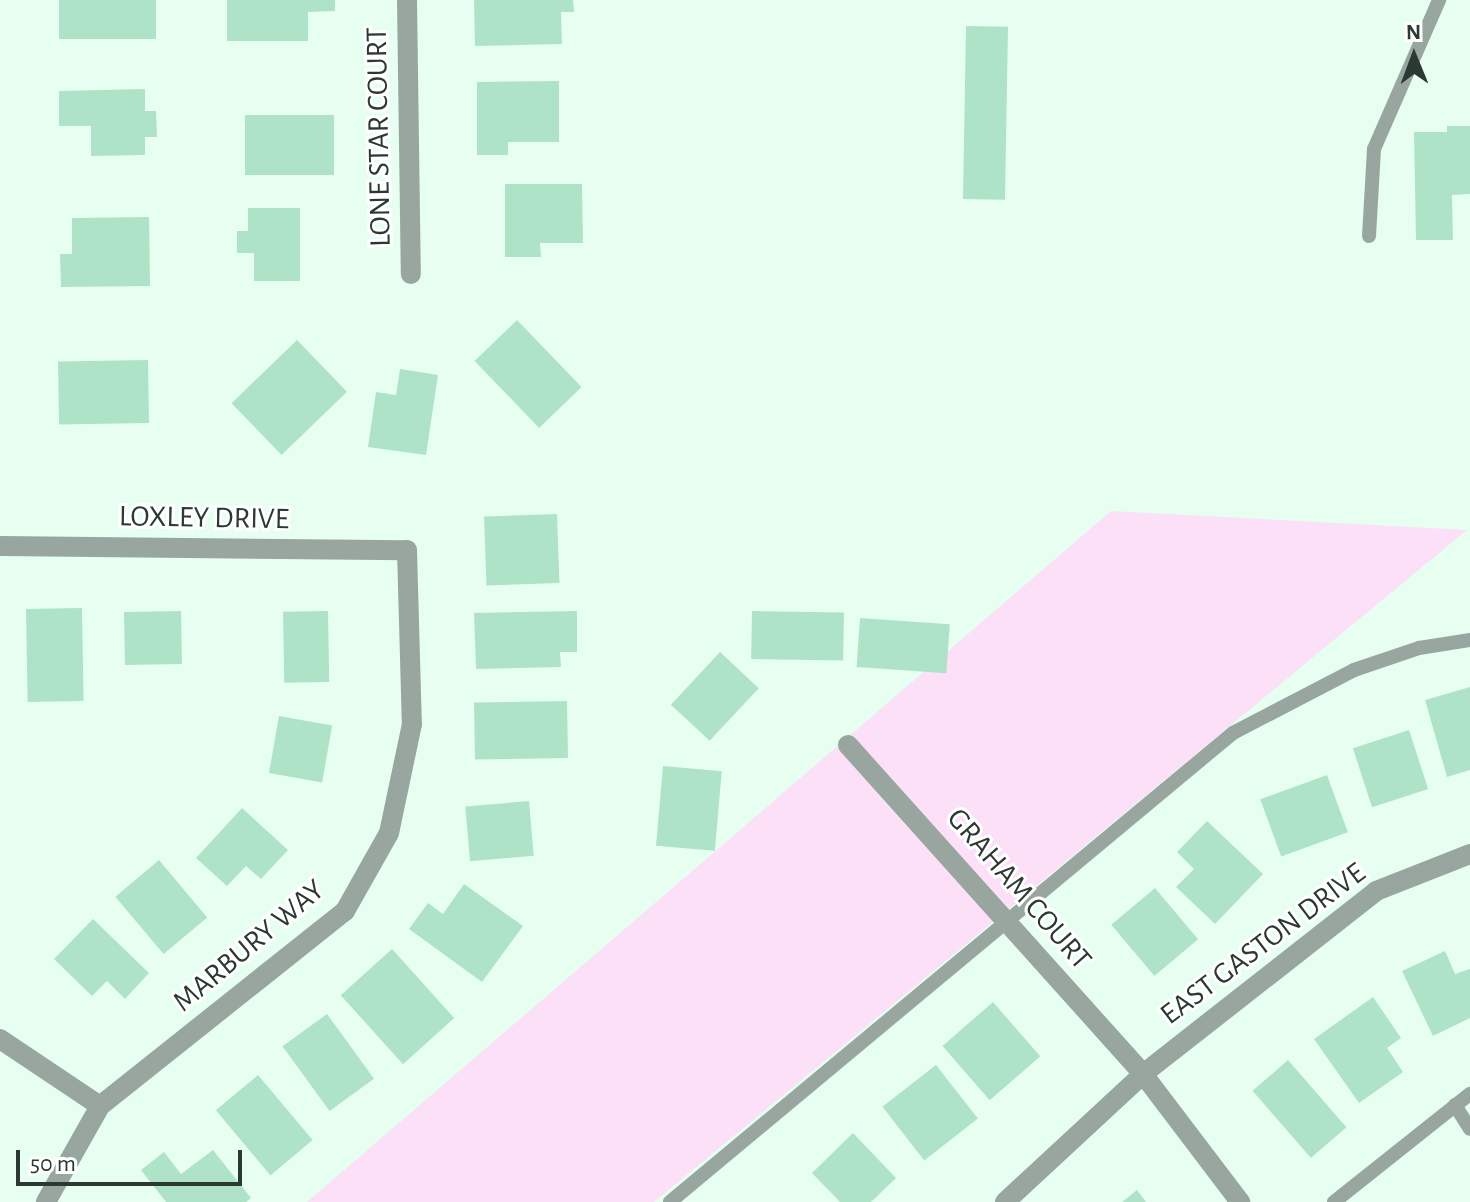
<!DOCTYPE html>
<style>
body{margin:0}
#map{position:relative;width:1470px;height:1202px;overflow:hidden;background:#e6fff1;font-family:"Alegreya Sans",sans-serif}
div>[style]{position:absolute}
.green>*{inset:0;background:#fce0f7}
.building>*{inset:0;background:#afe3c7;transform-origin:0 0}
.lane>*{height:14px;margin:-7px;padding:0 7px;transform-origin:7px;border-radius:7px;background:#99a69f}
.street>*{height:20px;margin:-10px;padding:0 10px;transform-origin:10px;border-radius:10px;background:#99a69f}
span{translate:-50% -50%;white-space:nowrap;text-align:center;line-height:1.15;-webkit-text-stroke:6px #fff;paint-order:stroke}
.street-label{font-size:30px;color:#2c3832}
.north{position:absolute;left:1374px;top:16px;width:80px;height:80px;-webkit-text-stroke:6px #fff;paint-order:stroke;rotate:359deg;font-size:22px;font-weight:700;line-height:32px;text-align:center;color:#2c3832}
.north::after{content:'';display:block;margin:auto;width:28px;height:36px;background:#2c3832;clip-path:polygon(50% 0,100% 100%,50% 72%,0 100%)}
.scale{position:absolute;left:16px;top:1150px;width:226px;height:36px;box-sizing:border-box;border:4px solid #2c3832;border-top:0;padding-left:10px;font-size:24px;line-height:28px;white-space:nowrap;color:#2c3832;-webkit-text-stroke:6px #fff;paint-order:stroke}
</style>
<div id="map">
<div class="green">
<i style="clip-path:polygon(1111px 511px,1467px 530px,654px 1202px,307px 1202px)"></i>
</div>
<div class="building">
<i style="left:59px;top:0;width:97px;height:39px"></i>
<i style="clip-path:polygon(227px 0,335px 0,335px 11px,308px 12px,308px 41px,227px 41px)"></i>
<i style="clip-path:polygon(474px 0,573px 0,574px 12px,561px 12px,562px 44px,475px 46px)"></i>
<i style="left:966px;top:26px;width:42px;height:173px;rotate:1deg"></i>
<i style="clip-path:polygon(559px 81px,559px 142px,508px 142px,508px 155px,477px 155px,477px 82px)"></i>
<i style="clip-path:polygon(145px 89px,145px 111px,156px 111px,157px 137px,145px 137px,145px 155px,91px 156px,91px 126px,59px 126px,59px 91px)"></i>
<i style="left:245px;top:115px;width:89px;height:60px"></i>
<i style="clip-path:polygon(1447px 126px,1470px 126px,1470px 194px,1452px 195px,1453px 240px,1416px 240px,1414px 132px,1447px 132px)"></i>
<i style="clip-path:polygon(505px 184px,582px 184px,583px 243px,540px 243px,541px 257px,505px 257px)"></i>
<i style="clip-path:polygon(248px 208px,300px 208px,300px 281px,254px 281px,254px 253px,237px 253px,237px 231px,248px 231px)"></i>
<i style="clip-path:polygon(149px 217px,150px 286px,61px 287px,60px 254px,72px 254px,72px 218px)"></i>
<i style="left:517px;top:320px;width:93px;height:59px;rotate:46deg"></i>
<i style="left:297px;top:340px;width:72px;height:91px;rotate:46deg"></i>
<i style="left:148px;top:360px;width:63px;height:90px;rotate:89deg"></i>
<i style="clip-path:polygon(400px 369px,438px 375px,426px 455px,368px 447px,376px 392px,396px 395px)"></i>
<i style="left:557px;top:514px;width:69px;height:73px;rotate:88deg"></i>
<i style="left:82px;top:608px;width:93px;height:56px;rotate:89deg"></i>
<i style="left:181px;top:611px;width:53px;height:57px;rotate:89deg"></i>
<i style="left:328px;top:611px;width:71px;height:45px;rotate:89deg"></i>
<i style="clip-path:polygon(577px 611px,577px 652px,560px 652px,561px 667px,476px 669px,474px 613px)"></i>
<i style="left:752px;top:611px;width:92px;height:48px;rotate:1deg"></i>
<i style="left:860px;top:618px;width:90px;height:49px;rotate:4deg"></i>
<i style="left:720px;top:652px;width:53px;height:72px;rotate:43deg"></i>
<i style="clip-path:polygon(1470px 687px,1470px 770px,1447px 777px,1425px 700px)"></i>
<i style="left:567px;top:701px;width:57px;height:93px;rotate:89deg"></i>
<i style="left:279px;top:716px;width:54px;height:58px;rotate:10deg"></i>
<i style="left:1409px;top:730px;width:62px;height:59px;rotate:72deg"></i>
<i style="left:663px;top:766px;width:59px;height:80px;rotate:5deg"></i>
<i style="left:1327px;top:775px;width:61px;height:71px;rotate:70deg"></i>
<i style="left:529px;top:801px;width:55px;height:64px;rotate:85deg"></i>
<i style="clip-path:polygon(242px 808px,288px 850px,261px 879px,246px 866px,227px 886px,196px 858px)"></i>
<i style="clip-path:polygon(1207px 821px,1263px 874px,1215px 924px,1176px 887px,1194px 869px,1177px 852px)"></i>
<i style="left:159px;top:860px;width:75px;height:57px;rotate:50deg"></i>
<i style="clip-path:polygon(464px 884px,523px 926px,482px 982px,409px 929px,428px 903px,443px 914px)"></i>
<i style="left:1155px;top:888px;width:67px;height:57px;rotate:50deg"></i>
<i style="clip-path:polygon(93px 919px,149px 973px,125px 999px,107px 981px,92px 996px,54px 959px)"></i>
<i style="left:392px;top:949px;width:93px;height:69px;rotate:48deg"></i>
<i style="clip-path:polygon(1445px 951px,1455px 974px,1470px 969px,1470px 1018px,1433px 1036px,1402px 971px)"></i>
<i style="clip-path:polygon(1373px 997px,1401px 1038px,1387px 1048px,1403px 1072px,1359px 1103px,1314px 1039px)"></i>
<i style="left:993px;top:1002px;width:72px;height:67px;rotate:49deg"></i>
<i style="left:327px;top:1014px;width:80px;height:55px;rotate:54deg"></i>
<i style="left:1288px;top:1060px;width:89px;height:47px;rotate:49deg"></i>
<i style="left:936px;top:1065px;width:68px;height:68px;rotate:52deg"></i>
<i style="left:258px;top:1075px;width:85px;height:55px;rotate:50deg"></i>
<i style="clip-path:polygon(853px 1133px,896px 1178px,871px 1202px,840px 1202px,812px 1173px)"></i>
<i style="clip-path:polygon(213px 1150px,251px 1198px,246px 1202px,166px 1202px,141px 1170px,164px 1152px,181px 1174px)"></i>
<i style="clip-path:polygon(1137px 1190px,1146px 1202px,1122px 1202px)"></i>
</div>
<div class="lane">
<i style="left:1369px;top:236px;width:87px;rotate:-86.7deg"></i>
<i style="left:1374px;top:149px;width:163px;rotate:-66.4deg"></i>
<i style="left:1455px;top:1105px;width:28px;rotate:58deg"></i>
<i style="left:670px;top:1202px;width:733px;rotate:-39.8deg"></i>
<i style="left:1233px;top:733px;width:136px;rotate:-27.5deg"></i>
<i style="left:1354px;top:670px;width:69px;rotate:-18.7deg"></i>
<i style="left:1419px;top:648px;width:52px;rotate:-8.9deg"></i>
<i style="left:1334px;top:1202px;width:174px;rotate:-38.5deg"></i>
</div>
<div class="street">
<i style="left:407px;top:0;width:274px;rotate:89.2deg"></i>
<i style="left:0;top:546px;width:407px;rotate:0.6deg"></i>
<i style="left:407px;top:550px;width:174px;rotate:88.4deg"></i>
<i style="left:412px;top:724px;width:111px;rotate:101.9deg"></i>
<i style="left:389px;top:833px;width:90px;rotate:119.4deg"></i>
<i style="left:345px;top:911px;width:313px;rotate:141.5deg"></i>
<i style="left:100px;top:1106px;width:110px;rotate:119.4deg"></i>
<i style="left:848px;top:745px;width:442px;rotate:48.1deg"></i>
<i style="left:1143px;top:1074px;width:161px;rotate:52.8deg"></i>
<i style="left:0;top:1039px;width:120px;rotate:33.8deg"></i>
<i style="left:1005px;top:1202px;width:188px;rotate:-42.8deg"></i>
<i style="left:1143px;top:1074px;width:296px;rotate:-38.1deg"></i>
<i style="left:1376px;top:891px;width:101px;rotate:-21.5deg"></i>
</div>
<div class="street-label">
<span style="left:379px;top:137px;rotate:-91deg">LONE STAR COURT</span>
<span style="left:204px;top:518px;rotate:1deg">LOXLEY DRIVE</span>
<span style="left:1019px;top:889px;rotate:49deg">GRAHAM COURT</span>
<span style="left:1263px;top:944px;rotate:-37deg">EAST GASTON DRIVE</span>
<span style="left:249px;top:946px;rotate:-40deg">MARBURY WAY</span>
</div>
<div class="north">N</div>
<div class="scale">50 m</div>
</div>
